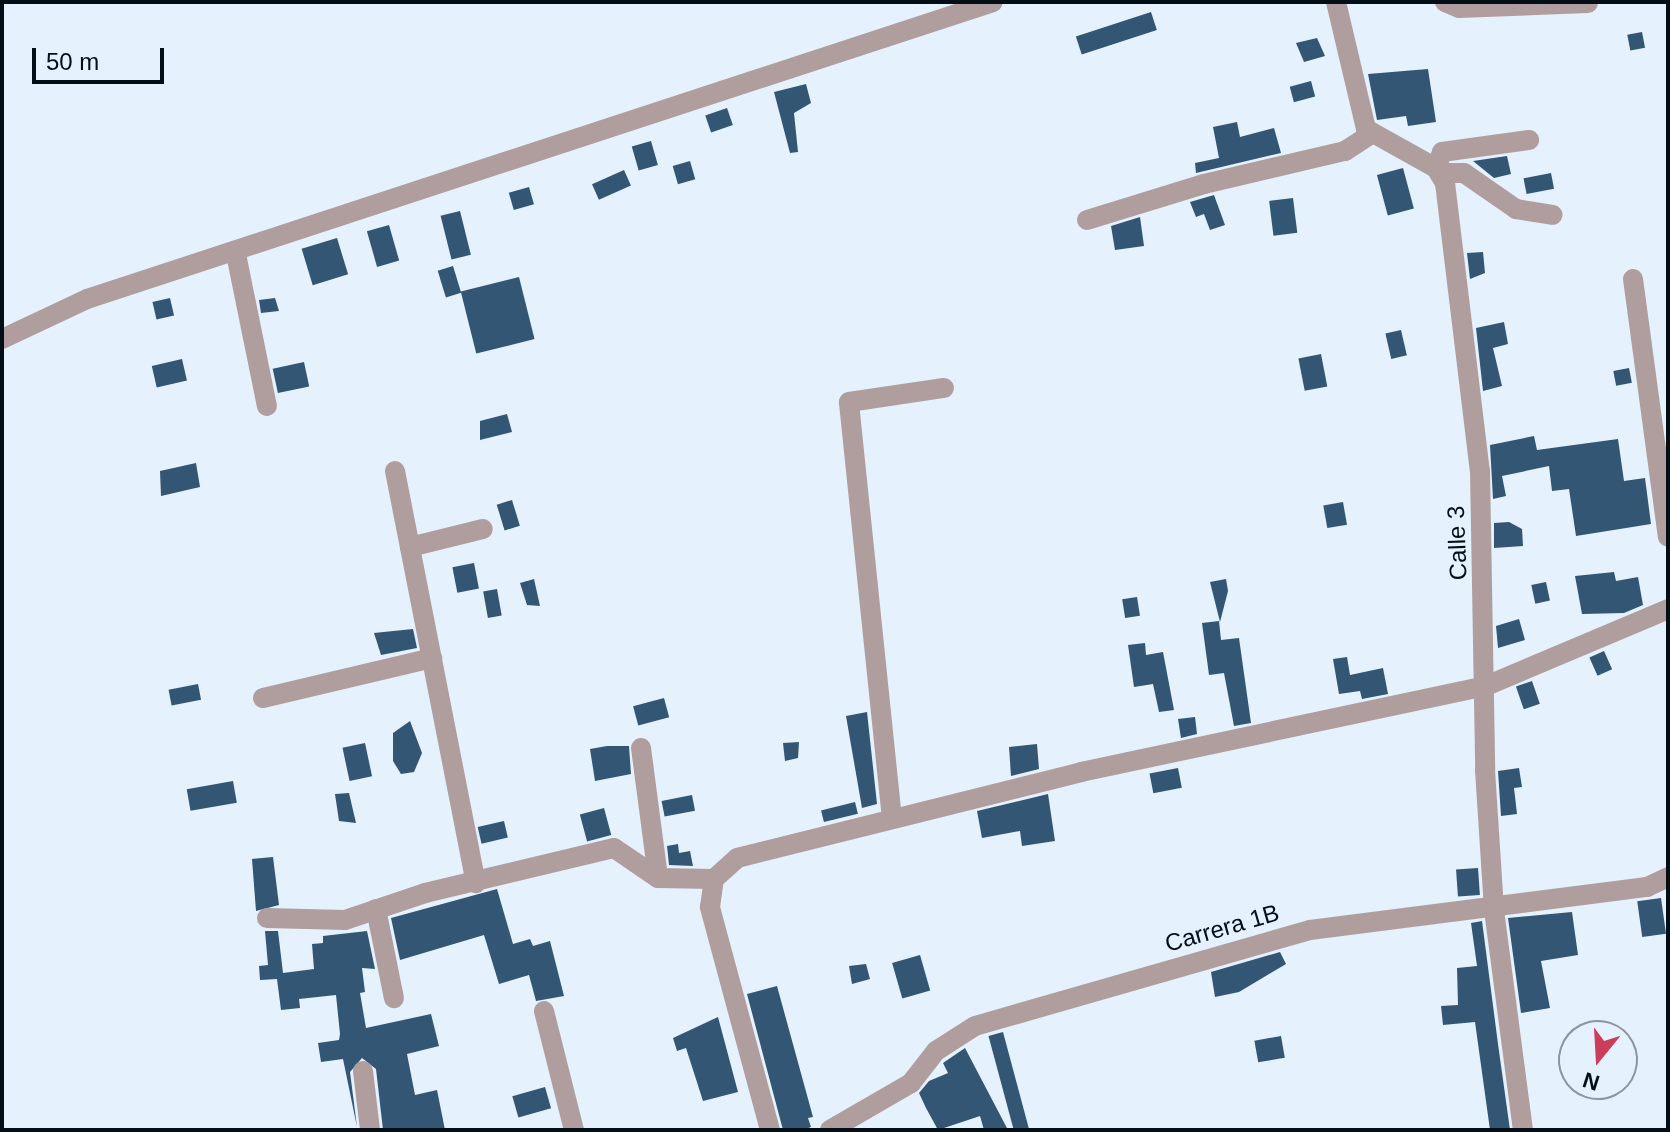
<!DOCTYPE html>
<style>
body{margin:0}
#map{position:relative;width:1670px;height:1132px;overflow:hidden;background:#e5f1fc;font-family:Helvetica,sans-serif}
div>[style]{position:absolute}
.building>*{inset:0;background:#325673;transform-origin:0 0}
.minor>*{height:20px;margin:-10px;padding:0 10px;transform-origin:10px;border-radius:10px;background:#b09e9f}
span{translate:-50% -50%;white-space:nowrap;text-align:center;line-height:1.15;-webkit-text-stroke:8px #e5f1fc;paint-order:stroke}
.street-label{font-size:24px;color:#040e16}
.frame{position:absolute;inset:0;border:4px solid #040e16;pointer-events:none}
.north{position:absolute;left:1558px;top:1020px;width:80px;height:80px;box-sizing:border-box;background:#e5f1fc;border:2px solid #8b96a0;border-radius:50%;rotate:198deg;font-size:22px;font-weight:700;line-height:32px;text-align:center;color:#040e16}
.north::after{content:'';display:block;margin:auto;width:28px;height:36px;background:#cc3c5b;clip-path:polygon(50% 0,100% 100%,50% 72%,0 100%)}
.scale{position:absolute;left:32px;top:48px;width:132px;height:36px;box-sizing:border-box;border:4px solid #040e16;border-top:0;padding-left:10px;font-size:24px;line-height:28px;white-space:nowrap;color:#040e16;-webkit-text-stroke:6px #e5f1fc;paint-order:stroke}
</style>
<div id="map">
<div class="building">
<i style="left:1151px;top:12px;width:19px;height:79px;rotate:72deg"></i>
<i style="left:1642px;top:32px;width:16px;height:15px;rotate:79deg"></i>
<i style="clip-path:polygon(1317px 38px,1325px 56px,1304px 62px,1296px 43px)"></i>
<i style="clip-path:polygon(1428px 69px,1436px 122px,1408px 126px,1406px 116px,1377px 120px,1368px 74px)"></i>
<i style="left:1311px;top:81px;width:16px;height:22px;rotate:75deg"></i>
<i style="clip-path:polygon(806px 84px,811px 103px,794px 113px,798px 152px,790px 153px,774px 92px)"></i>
<i style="left:727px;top:108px;width:18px;height:23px;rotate:71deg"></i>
<i style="clip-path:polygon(1237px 122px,1240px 137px,1274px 128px,1281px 153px,1196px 173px,1195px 163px,1219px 158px,1213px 127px)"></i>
<i style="left:651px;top:141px;width:25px;height:20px;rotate:74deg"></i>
<i style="clip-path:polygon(1507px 156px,1511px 174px,1494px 178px,1473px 161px)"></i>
<i style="left:690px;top:161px;width:19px;height:18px;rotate:74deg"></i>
<i style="left:1403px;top:168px;width:42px;height:27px;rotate:75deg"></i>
<i style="left:624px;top:170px;width:17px;height:35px;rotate:66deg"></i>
<i style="left:1551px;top:173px;width:16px;height:28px;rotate:79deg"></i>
<i style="left:529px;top:187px;width:18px;height:21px;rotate:74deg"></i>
<i style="clip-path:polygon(1214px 195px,1225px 225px,1210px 230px,1204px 214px,1196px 217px,1190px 202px)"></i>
<i style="left:1293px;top:198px;width:35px;height:24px;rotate:83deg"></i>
<i style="left:460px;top:211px;width:45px;height:20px;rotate:76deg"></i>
<i style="clip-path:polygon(1140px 217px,1144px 246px,1115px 250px,1111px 226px)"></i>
<i style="left:389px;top:225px;width:37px;height:23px;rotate:74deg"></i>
<i style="left:337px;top:238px;width:38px;height:37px;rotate:73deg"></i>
<i style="clip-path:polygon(1483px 252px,1485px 273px,1470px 279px,1467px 253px)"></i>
<i style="left:453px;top:266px;width:28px;height:16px;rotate:73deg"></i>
<i style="left:519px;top:277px;width:64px;height:60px;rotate:76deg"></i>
<i style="left:170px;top:298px;width:18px;height:18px;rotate:77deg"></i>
<i style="clip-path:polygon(275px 298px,279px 311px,261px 313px,259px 300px)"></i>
<i style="clip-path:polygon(1504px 322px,1508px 344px,1493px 348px,1502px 386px,1483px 391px,1476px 328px)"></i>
<i style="left:1401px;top:330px;width:26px;height:16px;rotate:77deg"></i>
<i style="left:1321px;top:354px;width:33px;height:23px;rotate:79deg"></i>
<i style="left:182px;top:359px;width:22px;height:31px;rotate:77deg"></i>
<i style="left:304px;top:362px;width:25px;height:32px;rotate:78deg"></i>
<i style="left:1629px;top:368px;width:15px;height:16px;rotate:79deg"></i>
<i style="clip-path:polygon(507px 414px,512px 432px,480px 440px,480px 421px)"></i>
<i style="clip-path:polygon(1534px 436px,1537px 450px,1618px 439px,1624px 481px,1645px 478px,1651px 524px,1576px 536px,1569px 489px,1552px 491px,1549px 466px,1502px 476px,1506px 496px,1493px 499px,1490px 445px)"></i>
<i style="clip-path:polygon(196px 463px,200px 487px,161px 496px,160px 471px)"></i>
<i style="left:512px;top:500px;width:27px;height:16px;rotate:73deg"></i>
<i style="left:1343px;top:502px;width:23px;height:20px;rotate:80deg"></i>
<i style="clip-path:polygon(1509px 522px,1522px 529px,1523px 546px,1494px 548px,1494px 523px)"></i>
<i style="left:474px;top:563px;width:26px;height:22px;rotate:79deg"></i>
<i style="clip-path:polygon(1614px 572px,1616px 581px,1638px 577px,1643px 605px,1624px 613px,1582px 614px,1575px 576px)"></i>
<i style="clip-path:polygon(534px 579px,540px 606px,527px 605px,520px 583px)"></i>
<i style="clip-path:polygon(1226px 579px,1228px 591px,1220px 622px,1210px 582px)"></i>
<i style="left:1546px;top:582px;width:19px;height:15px;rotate:78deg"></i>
<i style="left:497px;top:589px;width:27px;height:14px;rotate:80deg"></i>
<i style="left:1137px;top:597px;width:19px;height:15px;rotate:81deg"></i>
<i style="clip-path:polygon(1519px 619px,1525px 640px,1498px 648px,1496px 626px)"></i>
<i style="clip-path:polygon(1219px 621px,1221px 640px,1239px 638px,1251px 723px,1234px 726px,1224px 673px,1209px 675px,1202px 623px)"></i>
<i style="clip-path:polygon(413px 629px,417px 648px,381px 655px,374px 633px)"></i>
<i style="clip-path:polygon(1145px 643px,1146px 655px,1163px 652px,1174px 710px,1159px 712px,1153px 684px,1134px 687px,1128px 645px)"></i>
<i style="left:1604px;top:651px;width:20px;height:16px;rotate:66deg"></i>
<i style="clip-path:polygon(1347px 657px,1350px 675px,1383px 668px,1388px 694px,1362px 699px,1360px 691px,1339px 694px,1333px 659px)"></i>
<i style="left:1532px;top:681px;width:24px;height:17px;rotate:71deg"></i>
<i style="left:198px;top:684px;width:16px;height:30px;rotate:79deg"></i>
<i style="left:664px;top:698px;width:20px;height:32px;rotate:75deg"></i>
<i style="clip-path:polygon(867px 712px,877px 804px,862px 808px,846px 716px)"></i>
<i style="clip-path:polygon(1195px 717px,1197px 734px,1181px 738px,1178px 719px)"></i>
<i style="clip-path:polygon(410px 721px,422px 753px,414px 772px,401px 774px,393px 761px,393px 733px)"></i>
<i style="clip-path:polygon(799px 742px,798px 758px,785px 761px,783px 743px)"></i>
<i style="left:365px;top:743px;width:34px;height:23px;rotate:78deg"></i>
<i style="clip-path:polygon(1037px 744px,1039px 769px,1011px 776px,1009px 747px)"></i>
<i style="clip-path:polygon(607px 746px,629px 746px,631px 774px,595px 781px,590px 749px)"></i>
<i style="left:1178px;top:768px;width:20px;height:29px;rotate:79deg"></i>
<i style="clip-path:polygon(1519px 768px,1522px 787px,1514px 788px,1517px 814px,1501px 816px,1498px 771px)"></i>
<i style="left:233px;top:781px;width:22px;height:47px;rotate:80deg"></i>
<i style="clip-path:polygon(349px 793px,356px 823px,339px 821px,335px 794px)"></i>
<i style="clip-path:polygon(1048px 794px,1055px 841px,1022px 846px,1020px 831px,982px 838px,977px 811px)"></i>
<i style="left:692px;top:795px;width:16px;height:31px;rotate:79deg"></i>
<i style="left:855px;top:802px;width:12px;height:35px;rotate:76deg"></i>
<i style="left:604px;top:808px;width:28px;height:25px;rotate:75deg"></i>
<i style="left:504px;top:821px;width:17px;height:27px;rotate:77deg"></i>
<i style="clip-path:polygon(678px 844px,679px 853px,690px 851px,693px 866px,669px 865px,667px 846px)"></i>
<i style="clip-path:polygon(273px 857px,279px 905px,256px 911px,252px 859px)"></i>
<i style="left:1478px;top:868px;width:27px;height:22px;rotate:86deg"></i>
<i style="clip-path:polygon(497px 889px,513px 944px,530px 939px,533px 946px,550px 941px,564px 996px,536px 1001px,529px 975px,499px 984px,484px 935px,400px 960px,391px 918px)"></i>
<i style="left:1661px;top:898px;width:36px;height:24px;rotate:82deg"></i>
<i style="clip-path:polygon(1572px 912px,1578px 955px,1541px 961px,1550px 1008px,1521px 1013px,1508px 918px)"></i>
<i style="clip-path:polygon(1482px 921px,1498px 1044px,1510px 1130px,1490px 1130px,1475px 1022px,1443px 1025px,1441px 1006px,1458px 1005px,1457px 968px,1477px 966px,1471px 923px)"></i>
<i style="clip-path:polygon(265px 931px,278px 931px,283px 973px,314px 969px,312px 944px,323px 943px,323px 936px,367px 931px,375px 969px,362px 968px,365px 992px,360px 993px,366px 1028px,431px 1014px,439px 1046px,407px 1054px,415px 1095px,437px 1090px,445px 1130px,383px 1130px,376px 1069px,362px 1058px,350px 1072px,357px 1127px,343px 1059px,321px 1062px,318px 1043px,339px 1040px,340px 1034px,336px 995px,299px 999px,300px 1008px,281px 1010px,277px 979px,260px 980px,259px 966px,268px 965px)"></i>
<i style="clip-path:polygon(1280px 952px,1286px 964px,1239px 992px,1215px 997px,1211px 972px)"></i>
<i style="left:920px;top:955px;width:37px;height:29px;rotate:74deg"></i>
<i style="clip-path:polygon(866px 964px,870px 979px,852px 984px,849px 966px)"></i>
<i style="clip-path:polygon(777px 986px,813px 1117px,808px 1118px,811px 1127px,803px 1130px,783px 1130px,747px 994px)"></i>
<i style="clip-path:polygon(718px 1017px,738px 1092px,703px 1101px,686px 1048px,677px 1051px,673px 1038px)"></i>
<i style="left:1003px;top:1032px;width:102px;height:15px;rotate:75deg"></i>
<i style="left:1281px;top:1036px;width:22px;height:27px;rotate:80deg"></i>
<i style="clip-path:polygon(965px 1048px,1008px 1130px,984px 1130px,980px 1116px,938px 1130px,926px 1108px,919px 1093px,929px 1081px,948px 1073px,943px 1063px)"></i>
<i style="left:545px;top:1087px;width:22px;height:34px;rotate:74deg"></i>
</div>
<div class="minor">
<i style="left:1336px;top:2px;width:130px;rotate:76.7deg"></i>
<i style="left:1366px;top:129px;width:80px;rotate:29.1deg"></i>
<i style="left:1436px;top:168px;width:17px;rotate:59deg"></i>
<i style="left:1445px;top:183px;width:290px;rotate:83.1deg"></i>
<i style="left:1480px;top:471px;width:299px;rotate:89deg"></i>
<i style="left:1485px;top:770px;width:140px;rotate:86.3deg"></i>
<i style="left:1494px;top:910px;width:222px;rotate:82.5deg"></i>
<i style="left:1445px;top:2px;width:15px;rotate:23deg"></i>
<i style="left:1459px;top:8px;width:129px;rotate:-2.2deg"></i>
<i style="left:1436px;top:168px;width:17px;rotate:-69deg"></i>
<i style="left:1442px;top:152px;width:88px;rotate:-7.9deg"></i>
<i style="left:1440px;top:173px;width:24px"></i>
<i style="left:1464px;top:173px;width:63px;rotate:34.7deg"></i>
<i style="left:1516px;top:209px;width:37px;rotate:9deg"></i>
<i style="left:1087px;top:220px;width:122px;rotate:-17.1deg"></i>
<i style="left:1204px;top:184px;width:145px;rotate:-13.2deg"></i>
<i style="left:1345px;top:151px;width:31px;rotate:-33deg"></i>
<i style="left:236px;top:254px;width:155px;rotate:78.5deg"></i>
<i style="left:1633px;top:279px;width:260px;rotate:82.3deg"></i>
<i style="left:2px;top:339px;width:94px;rotate:-25.2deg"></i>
<i style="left:87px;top:299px;width:953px;rotate:-18.15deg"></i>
<i style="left:395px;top:471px;width:420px;rotate:78.9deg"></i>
<i style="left:410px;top:547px;width:75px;rotate:-13.9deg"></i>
<i style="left:263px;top:698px;width:174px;rotate:-13.3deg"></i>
<i style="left:641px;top:748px;width:131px;rotate:82.5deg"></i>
<i style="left:892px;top:819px;width:419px;rotate:-95.9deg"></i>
<i style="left:849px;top:402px;width:96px;rotate:-8.4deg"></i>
<i style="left:376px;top:909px;width:91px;rotate:78.6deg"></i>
<i style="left:267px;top:918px;width:78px;rotate:1.5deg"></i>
<i style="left:345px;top:920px;width:84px;rotate:-18.6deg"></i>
<i style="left:425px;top:893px;width:194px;rotate:-13.4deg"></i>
<i style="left:614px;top:848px;width:53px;rotate:34.3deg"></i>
<i style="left:658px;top:878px;width:56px;rotate:1deg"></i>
<i style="left:544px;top:1011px;width:123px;rotate:75.9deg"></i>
<i style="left:363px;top:1071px;width:59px;rotate:83.2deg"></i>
<i style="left:770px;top:1130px;width:231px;rotate:-105.1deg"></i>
<i style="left:710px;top:907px;width:28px;rotate:-82deg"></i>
<i style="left:714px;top:879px;width:31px;rotate:-42deg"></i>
<i style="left:737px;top:858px;width:355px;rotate:-14deg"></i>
<i style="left:1081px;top:772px;width:414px;rotate:-12deg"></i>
<i style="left:1486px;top:686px;width:198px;rotate:-22.9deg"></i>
<i style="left:830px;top:1130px;width:94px;rotate:-30.1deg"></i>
<i style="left:911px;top:1083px;width:41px;rotate:-52deg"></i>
<i style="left:936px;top:1051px;width:46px;rotate:-32.7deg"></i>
<i style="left:975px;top:1026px;width:348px;rotate:-16deg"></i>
<i style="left:1310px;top:930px;width:340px;rotate:-7.3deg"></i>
<i style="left:1647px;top:887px;width:23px;rotate:-25deg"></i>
</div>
<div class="street-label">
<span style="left:1457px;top:543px;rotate:-92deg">Calle 3</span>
<span style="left:1222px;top:928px;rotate:-16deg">Carrera 1B</span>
</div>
<div class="frame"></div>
<div class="north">N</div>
<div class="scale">50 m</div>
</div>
